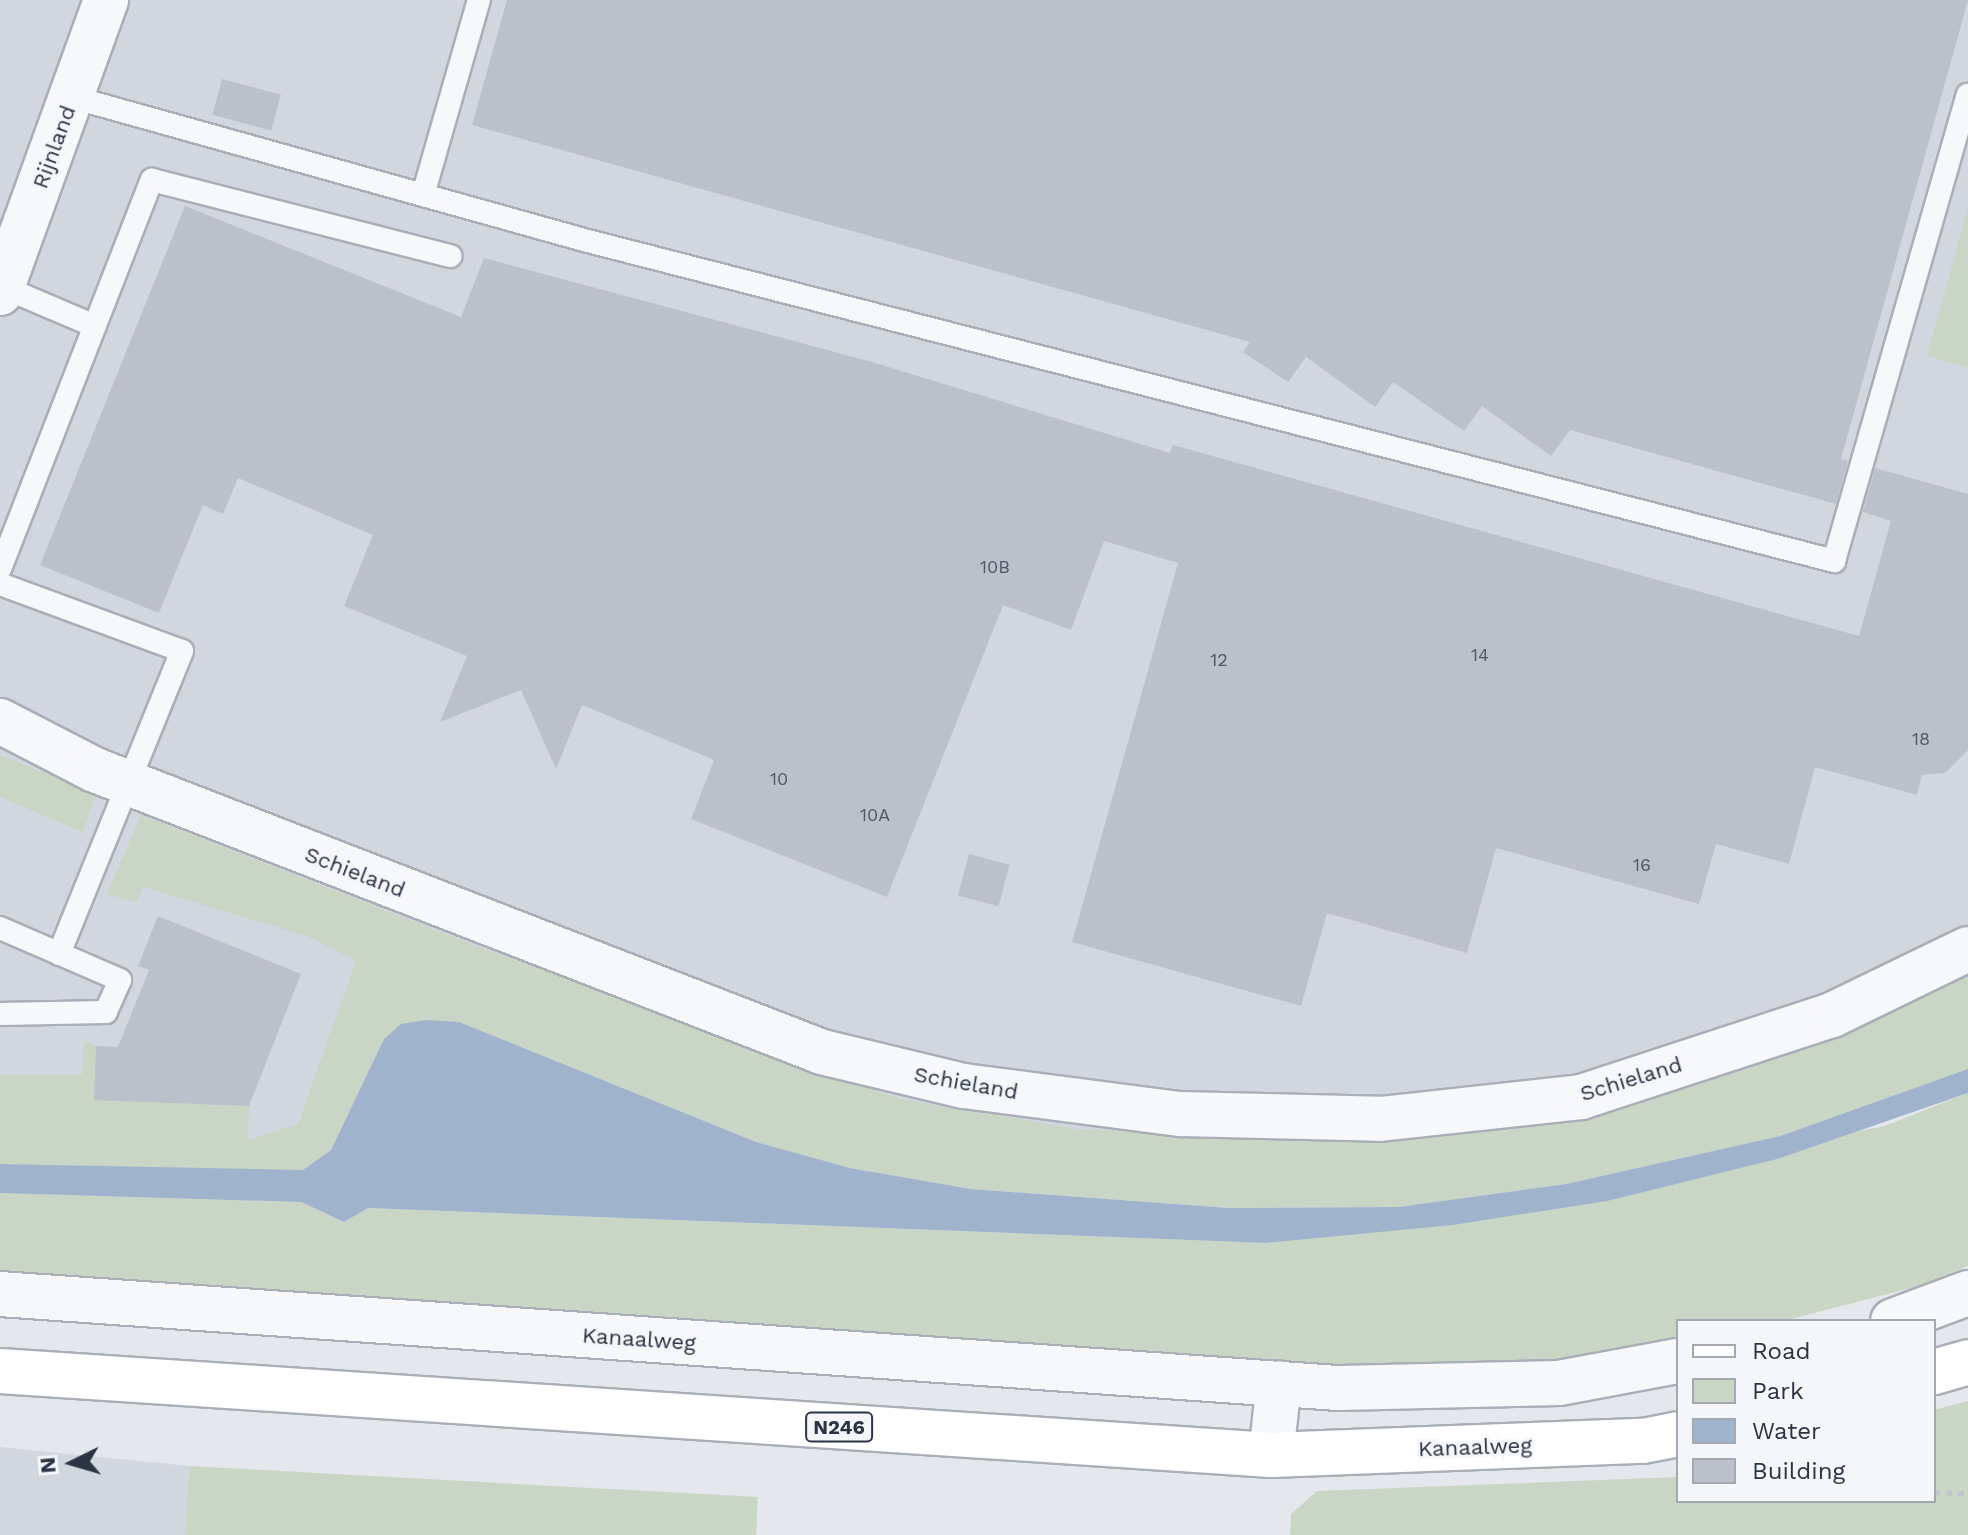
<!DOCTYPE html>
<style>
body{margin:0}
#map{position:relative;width:1968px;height:1535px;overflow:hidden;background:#e4e7ec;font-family:"Work Sans",sans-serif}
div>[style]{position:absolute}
.built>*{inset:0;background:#d2d6de}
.green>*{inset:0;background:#c9d6c5}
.water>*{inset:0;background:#9fb4cc}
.building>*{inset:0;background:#bbc0ca;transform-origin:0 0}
.path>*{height:5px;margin-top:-2.5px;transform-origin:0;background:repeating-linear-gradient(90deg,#c2c5cb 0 6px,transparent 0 12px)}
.roads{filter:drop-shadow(2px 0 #a9aeb7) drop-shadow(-2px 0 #a9aeb7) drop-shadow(0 2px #a9aeb7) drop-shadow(0 -2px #a9aeb7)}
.service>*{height:22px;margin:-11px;padding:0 11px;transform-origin:11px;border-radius:11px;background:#f7f8fa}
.minor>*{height:44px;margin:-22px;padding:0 22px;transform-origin:22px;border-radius:22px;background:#f7f8fa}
.primary>*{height:44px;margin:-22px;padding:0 22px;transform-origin:22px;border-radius:22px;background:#fff}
span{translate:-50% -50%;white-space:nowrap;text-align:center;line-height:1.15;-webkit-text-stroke:6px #f4f6f9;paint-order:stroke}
.number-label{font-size:18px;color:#4f5766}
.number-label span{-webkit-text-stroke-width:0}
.shield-label span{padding:2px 6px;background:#f4f6f9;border:2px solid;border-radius:6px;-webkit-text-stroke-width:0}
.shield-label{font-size:20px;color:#2b3445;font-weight:700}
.street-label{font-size:22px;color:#2b3445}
.legend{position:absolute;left:1676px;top:1319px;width:260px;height:184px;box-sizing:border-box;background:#f4f6f9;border:2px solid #a4a8b1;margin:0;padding:10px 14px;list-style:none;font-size:24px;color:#2b3445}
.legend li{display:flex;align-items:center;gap:16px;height:40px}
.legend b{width:40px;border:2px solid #a4a8b1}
.north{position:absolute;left:32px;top:1423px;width:80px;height:80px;-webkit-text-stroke:6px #f4f6f9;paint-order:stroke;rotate:265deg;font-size:22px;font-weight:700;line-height:32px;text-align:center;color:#2b3445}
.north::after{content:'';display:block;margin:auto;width:28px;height:36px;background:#2b3445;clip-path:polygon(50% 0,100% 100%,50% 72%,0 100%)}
</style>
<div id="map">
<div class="built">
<i style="clip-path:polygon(0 0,1968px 0,1968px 1093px,301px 1202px,0 1193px)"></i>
<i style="clip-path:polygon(0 1447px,189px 1466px,185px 1535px,0 1535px)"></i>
</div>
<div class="green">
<i style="clip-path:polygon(1968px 207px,1968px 368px,1927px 356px)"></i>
<i style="clip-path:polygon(0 755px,96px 794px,82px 832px,0 797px)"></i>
<i style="clip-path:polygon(141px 815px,492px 952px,897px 1098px,1076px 1129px,1291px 1138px,1467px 1129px,1968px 972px,1968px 1069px,1780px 1136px,1566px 1184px,1398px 1207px,1229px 1208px,971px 1189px,850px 1168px,756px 1142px,459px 1022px,384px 1039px,331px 1150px,303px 1171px,0 1164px,0 1075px,82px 1075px,84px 1041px,96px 1046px,94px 1099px,249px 1106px,248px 1140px,298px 1124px,356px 961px,307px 936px,144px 887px,137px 903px,107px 894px)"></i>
<i style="clip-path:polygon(1968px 1093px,1968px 1266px,1919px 1286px,1783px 1321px,1678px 1321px,1678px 1346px,1524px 1367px,1385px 1376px,0 1283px,0 1193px,301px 1202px,344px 1222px,368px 1208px,1266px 1243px,1885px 1126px)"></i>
<i style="clip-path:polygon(1968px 1401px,1968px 1535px,1290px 1535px,1291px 1514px,1317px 1491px,1678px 1477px,1678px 1501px,1934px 1501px,1934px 1410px)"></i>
<i style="clip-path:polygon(189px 1466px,758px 1497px,756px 1535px,185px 1535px)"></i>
</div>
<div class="water">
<i style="clip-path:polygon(426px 1020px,459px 1022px,756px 1142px,850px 1168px,971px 1189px,1229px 1208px,1398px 1207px,1566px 1184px,1780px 1136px,1968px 1069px,1968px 1093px,1777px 1159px,1607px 1201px,1453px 1225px,1266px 1243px,368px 1208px,344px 1222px,301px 1202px,0 1193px,0 1164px,303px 1170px,331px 1150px,384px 1039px,401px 1024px)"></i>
</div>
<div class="building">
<i style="clip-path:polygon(507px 0,1968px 0,1841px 459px,1848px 461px,1836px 504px,1570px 430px,1551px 456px,1482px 406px,1464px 431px,1393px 382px,1375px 407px,1306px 357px,1288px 382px,1243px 352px,1250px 342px,472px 125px)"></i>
<i style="left:222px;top:79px;width:61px;height:37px;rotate:15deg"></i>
<i style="clip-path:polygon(185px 206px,461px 317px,484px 258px,872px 362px,1170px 453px,1173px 445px,1859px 636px,1891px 521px,1863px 512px,1875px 468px,1968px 494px,1968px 750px,1945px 773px,1922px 775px,1917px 795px,1815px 767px,1789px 864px,1716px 844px,1699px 904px,1496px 848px,1467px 953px,1327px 913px,1301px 1006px,1072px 942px,1178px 563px,1104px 541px,1071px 630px,1003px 605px,887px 897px,691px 819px,714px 760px,582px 705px,556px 769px,521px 690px,440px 722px,467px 656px,344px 606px,373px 535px,238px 478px,223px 514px,203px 505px,159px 613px,40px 565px)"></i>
<i style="left:969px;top:854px;width:42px;height:43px;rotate:15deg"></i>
<i style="clip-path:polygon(158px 916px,301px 974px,249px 1106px,94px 1100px,96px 1046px,118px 1047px,149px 970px,138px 966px)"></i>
</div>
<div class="path">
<i style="left:1934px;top:1492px;width:34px;rotate:2deg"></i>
</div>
<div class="roads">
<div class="service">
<i style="left:72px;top:97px;width:532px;rotate:15.6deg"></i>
<i style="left:584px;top:240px;width:1291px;rotate:14.4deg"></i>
<i style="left:1834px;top:561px;width:485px;rotate:-74deg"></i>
<i style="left:423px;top:195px;width:203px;rotate:-74deg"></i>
<i style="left:3px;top:287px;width:100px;rotate:23deg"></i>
<i style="left:0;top:569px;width:418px;rotate:-68.7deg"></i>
<i style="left:152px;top:180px;width:308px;rotate:14.3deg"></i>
<i style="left:0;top:584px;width:194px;rotate:20.2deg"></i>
<i style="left:182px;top:651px;width:327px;rotate:112.1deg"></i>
<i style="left:0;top:928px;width:131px;rotate:23.4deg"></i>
<i style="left:120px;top:980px;width:35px;rotate:114deg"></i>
<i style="left:106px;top:1012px;width:106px;rotate:178.9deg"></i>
</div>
<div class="minor">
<i style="left:0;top:293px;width:312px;rotate:-70.1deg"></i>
<i style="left:0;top:721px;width:107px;rotate:27.3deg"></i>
<i style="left:95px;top:770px;width:780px;rotate:21.2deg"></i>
<i style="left:822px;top:1052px;width:146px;rotate:13.5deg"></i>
<i style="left:964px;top:1086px;width:219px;rotate:7.4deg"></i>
<i style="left:1181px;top:1114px;width:199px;rotate:1.4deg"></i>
<i style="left:1380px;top:1119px;width:202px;rotate:-6.2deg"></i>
<i style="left:1581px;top:1097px;width:264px;rotate:-18.1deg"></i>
<i style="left:1832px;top:1015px;width:151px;rotate:-25.9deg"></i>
<i style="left:0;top:1294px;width:1342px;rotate:4.02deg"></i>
<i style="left:1339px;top:1388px;width:220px;rotate:-1.3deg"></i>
<i style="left:1559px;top:1383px;width:121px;rotate:-10.5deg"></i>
<i style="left:1893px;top:1321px;width:80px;rotate:-20.5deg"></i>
<i style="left:1271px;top:1455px;width:72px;rotate:-83.7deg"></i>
</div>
<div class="primary">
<i style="left:0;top:1371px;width:1274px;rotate:3.78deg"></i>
<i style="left:1271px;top:1455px;width:372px;rotate:-2.2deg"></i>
<i style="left:1643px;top:1441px;width:36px;rotate:-11deg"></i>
<i style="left:1934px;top:1372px;width:35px;rotate:-16deg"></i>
</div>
</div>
<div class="number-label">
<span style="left:995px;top:567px">10B</span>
<span style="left:1480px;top:655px">14</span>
<span style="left:1219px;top:660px">12</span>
<span style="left:1921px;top:739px">18</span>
<span style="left:779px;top:779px">10</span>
<span style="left:875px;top:815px">10A</span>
<span style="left:1642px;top:865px">16</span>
</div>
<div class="shield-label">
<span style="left:839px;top:1427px">N246</span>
</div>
<div class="street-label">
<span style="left:54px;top:147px;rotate:-70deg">Rijnland</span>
<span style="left:355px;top:872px;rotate:21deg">Schieland</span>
<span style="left:1631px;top:1079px;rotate:-17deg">Schieland</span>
<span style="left:966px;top:1083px;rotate:10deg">Schieland</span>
<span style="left:639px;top:1339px;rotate:4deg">Kanaalweg</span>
<span style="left:1475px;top:1447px;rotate:-2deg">Kanaalweg</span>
</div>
<ul class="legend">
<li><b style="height:10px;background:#fff"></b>Road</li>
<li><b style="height:22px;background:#c9d6c5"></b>Park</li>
<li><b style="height:22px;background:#9fb4cc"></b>Water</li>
<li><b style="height:22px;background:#bbc0ca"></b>Building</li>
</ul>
<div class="north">N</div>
</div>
